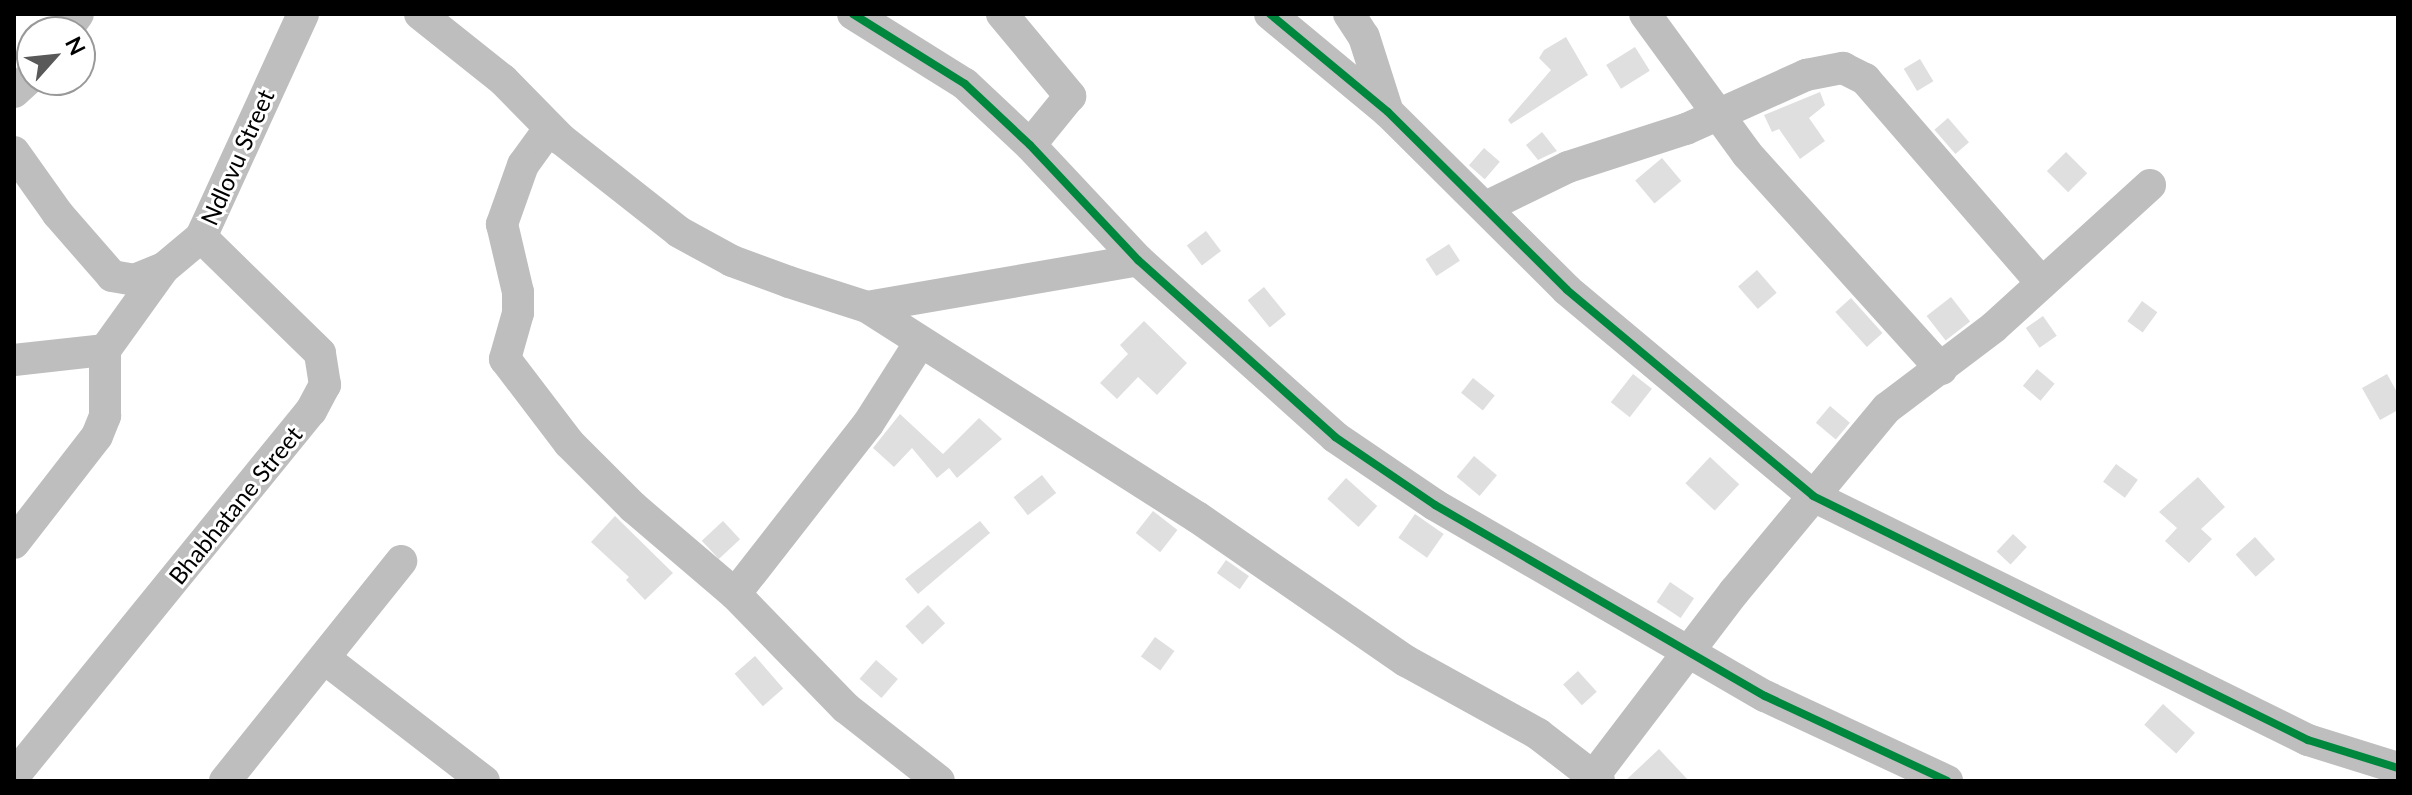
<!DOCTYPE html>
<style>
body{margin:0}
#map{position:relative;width:2412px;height:795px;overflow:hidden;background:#fff;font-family:Lato,sans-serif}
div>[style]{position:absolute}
.building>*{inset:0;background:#dfdfdf;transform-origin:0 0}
.minor>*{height:32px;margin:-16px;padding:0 16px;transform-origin:16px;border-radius:16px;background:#bebebe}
.cycleway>*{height:8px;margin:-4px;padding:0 4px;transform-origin:4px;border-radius:4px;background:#00873e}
span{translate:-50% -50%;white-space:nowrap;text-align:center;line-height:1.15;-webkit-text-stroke:6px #fff;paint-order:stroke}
.street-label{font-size:24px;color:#000}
.frame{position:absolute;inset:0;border:16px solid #000;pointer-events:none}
.north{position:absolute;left:16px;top:16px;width:80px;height:80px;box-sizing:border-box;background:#fff;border:2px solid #999;border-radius:50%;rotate:63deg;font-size:22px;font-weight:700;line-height:32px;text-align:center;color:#000}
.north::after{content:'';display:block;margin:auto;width:28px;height:36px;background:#595959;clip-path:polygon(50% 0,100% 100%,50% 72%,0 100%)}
</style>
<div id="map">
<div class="building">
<i style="clip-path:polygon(1566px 37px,1588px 75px,1511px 124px,1508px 120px,1551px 70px,1539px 58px,1544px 50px)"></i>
<i style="left:1635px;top:47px;width:28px;height:34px;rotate:58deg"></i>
<i style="left:1920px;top:59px;width:26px;height:19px;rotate:59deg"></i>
<i style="clip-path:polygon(1820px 92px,1825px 105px,1809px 118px,1825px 141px,1800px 159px,1779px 129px,1772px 132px,1764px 115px)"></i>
<i style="left:1948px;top:118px;width:32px;height:18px;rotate:49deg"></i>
<i style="clip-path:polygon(1542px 132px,1557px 151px,1538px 160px,1526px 145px)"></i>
<i style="left:1484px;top:148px;width:21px;height:23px;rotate:41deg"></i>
<i style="left:2066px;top:152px;width:30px;height:27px;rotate:45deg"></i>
<i style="left:1662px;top:158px;width:30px;height:35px;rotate:50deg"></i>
<i style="left:1206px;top:231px;width:25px;height:24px;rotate:53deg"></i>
<i style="left:1449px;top:244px;width:20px;height:28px;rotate:57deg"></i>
<i style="left:1757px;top:270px;width:30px;height:25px;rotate:49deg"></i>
<i style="left:1264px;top:287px;width:35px;height:21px;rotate:51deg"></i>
<i style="left:1951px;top:297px;width:31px;height:31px;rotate:52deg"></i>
<i style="left:1851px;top:298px;width:47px;height:21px;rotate:48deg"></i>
<i style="left:2142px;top:301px;width:19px;height:25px;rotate:36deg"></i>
<i style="left:2043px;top:316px;width:24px;height:21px;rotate:55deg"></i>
<i style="clip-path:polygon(1144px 321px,1187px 363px,1157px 395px,1138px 377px,1117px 399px,1100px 383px,1128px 354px,1120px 345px)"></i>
<i style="left:2037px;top:369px;width:23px;height:22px;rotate:40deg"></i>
<i style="left:1633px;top:374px;width:24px;height:36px;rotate:38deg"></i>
<i style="clip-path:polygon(2387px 374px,2398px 394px,2398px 410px,2380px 420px,2362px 388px)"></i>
<i style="left:1473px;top:378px;width:28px;height:19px;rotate:39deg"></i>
<i style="left:1830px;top:406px;width:26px;height:22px;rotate:40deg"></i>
<i style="clip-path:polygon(900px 414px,943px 454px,979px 418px,1002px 439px,957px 478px,949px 468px,937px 478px,912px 448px,894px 467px,873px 448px)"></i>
<i style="left:1474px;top:456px;width:30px;height:27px;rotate:40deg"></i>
<i style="left:1710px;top:457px;width:40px;height:36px;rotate:43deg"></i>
<i style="left:2116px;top:464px;width:27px;height:22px;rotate:36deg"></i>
<i style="left:1042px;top:475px;width:23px;height:36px;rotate:52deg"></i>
<i style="clip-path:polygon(2198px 477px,2225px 507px,2201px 529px,2212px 539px,2189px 563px,2165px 541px,2177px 528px,2159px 512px)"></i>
<i style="left:1346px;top:478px;width:42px;height:28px;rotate:42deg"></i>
<i style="left:1153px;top:511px;width:31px;height:28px;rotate:38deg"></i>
<i style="left:1415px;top:514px;width:35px;height:29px;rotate:35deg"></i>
<i style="clip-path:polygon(615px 516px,673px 573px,645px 600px,626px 580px,629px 577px,591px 542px)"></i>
<i style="left:723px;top:521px;width:25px;height:29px;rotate:47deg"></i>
<i style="clip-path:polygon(980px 521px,990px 533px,918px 594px,905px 579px)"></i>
<i style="left:2013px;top:534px;width:19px;height:24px;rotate:43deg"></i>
<i style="left:2255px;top:537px;width:30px;height:26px;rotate:48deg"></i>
<i style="left:1226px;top:560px;width:28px;height:16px;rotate:35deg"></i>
<i style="left:1670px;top:582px;width:29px;height:24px;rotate:34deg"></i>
<i style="left:928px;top:605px;width:25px;height:31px;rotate:47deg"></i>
<i style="left:1155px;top:637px;width:24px;height:24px;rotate:36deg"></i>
<i style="left:755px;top:656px;width:43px;height:27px;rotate:49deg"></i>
<i style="left:876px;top:660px;width:29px;height:25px;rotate:41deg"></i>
<i style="left:1578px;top:671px;width:28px;height:20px;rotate:48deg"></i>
<i style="left:2163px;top:704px;width:43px;height:28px;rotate:42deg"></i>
<i style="clip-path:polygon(1659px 749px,1689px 781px,1625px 781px)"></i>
</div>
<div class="minor">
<i style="left:420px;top:14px;width:106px;rotate:38.5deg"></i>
<i style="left:503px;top:80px;width:83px;rotate:45.5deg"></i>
<i style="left:561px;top:139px;width:150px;rotate:38.2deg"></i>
<i style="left:679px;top:232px;width:60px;rotate:28.7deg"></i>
<i style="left:732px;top:261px;width:61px;rotate:20.2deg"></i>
<i style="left:789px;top:282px;width:82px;rotate:17.8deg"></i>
<i style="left:867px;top:307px;width:275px;rotate:-9.8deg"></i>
<i style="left:853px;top:14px;width:132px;rotate:32deg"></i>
<i style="left:965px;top:84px;width:89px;rotate:43.2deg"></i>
<i style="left:1030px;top:145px;width:158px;rotate:46.8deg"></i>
<i style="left:1138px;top:260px;width:265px;rotate:41.9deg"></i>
<i style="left:1335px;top:437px;width:121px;rotate:34.2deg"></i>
<i style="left:1435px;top:505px;width:381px;rotate:30.1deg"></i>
<i style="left:1765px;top:696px;width:201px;rotate:25deg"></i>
<i style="left:1002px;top:14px;width:107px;rotate:50.3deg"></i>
<i style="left:1070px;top:96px;width:63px;rotate:129.2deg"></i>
<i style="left:1270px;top:14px;width:153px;rotate:39.7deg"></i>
<i style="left:1388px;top:112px;width:252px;rotate:44.8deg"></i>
<i style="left:1567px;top:290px;width:321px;rotate:39.9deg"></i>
<i style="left:1813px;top:496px;width:552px;rotate:26.24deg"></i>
<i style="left:2308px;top:740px;width:94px;rotate:17.3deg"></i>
<i style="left:1349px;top:14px;width:27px;rotate:57deg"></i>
<i style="left:1364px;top:37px;width:79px;rotate:72.3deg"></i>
<i style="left:1645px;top:14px;width:173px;rotate:53.9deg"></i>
<i style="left:1747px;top:154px;width:290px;rotate:47.9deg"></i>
<i style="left:65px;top:32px;width:22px;rotate:-54deg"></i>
<i style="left:14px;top:92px;width:24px;rotate:-42deg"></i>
<i style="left:549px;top:129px;width:44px;rotate:125.8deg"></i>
<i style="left:523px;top:165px;width:63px;rotate:109.6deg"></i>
<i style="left:502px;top:224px;width:70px;rotate:76.8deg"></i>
<i style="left:518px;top:292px;width:21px;rotate:90deg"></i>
<i style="left:518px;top:313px;width:48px;rotate:105.8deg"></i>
<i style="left:505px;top:359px;width:106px;rotate:52.7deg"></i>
<i style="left:569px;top:443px;width:91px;rotate:45deg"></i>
<i style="left:633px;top:507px;width:134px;rotate:40.5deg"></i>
<i style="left:735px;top:594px;width:159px;rotate:45.8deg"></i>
<i style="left:846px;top:708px;width:118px;rotate:38.1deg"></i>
<i style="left:14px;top:152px;width:76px;rotate:54.6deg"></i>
<i style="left:58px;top:214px;width:82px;rotate:48.9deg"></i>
<i style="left:112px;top:276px;width:22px;rotate:10deg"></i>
<i style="left:134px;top:280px;width:32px;rotate:-22deg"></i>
<i style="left:164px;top:268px;width:48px;rotate:-40deg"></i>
<i style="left:201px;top:237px;width:245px;rotate:-65.4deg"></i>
<i style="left:1486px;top:207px;width:91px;rotate:-26deg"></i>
<i style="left:1568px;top:167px;width:124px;rotate:-17.9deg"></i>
<i style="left:1686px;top:129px;width:132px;rotate:-24.2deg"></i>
<i style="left:1806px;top:75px;width:38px;rotate:-11deg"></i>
<i style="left:1843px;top:68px;width:25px;rotate:27deg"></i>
<i style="left:1865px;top:79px;width:270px;rotate:49.1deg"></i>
<i style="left:867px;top:307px;width:391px;rotate:32.5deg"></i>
<i style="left:1197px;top:517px;width:254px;rotate:34.6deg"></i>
<i style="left:1406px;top:661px;width:151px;rotate:28.9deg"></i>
<i style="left:1538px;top:734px;width:77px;rotate:37.6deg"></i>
<i style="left:14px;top:360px;width:92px;rotate:-6.3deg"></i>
<i style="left:14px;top:543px;width:135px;rotate:-52.2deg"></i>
<i style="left:97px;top:436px;width:22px;rotate:-68deg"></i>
<i style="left:105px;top:416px;width:66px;rotate:-90deg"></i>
<i style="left:105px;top:350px;width:101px;rotate:-54.3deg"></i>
<i style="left:735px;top:594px;width:216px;rotate:-52deg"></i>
<i style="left:868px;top:424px;width:95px;rotate:-57.5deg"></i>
<i style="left:324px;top:658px;width:202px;rotate:37.6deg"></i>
<i style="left:14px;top:776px;width:471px;rotate:-50.9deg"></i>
<i style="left:311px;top:411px;width:30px;rotate:-62deg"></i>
<i style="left:325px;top:385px;width:32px;rotate:-99deg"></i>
<i style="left:320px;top:353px;width:166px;rotate:-135.7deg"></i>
<i style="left:225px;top:781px;width:282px;rotate:-51.3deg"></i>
<i style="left:1590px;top:781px;width:238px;rotate:-52.7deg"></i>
<i style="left:1734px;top:592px;width:239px;rotate:-50.3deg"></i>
<i style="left:1887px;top:408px;width:134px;rotate:-37.1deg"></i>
<i style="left:1994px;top:327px;width:211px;rotate:-42.3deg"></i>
</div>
<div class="cycleway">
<i style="left:853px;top:14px;width:132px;rotate:32deg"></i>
<i style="left:965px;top:84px;width:89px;rotate:43.2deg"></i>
<i style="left:1030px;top:145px;width:158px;rotate:46.8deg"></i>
<i style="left:1138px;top:260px;width:265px;rotate:41.9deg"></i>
<i style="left:1335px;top:437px;width:121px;rotate:34.2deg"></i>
<i style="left:1435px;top:505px;width:381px;rotate:30.1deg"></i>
<i style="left:1765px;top:696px;width:201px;rotate:25deg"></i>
<i style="left:1270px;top:14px;width:153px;rotate:39.7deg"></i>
<i style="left:1388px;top:112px;width:252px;rotate:44.8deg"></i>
<i style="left:1567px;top:290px;width:321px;rotate:39.9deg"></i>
<i style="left:1813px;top:496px;width:552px;rotate:26.24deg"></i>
<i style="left:2308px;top:740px;width:94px;rotate:17.3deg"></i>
</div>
<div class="street-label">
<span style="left:237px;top:157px;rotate:-66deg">Ndlovu Street</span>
<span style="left:235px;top:505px;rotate:-51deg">Bhabhatane Street</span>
</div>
<div class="frame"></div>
<div class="north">N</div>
</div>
